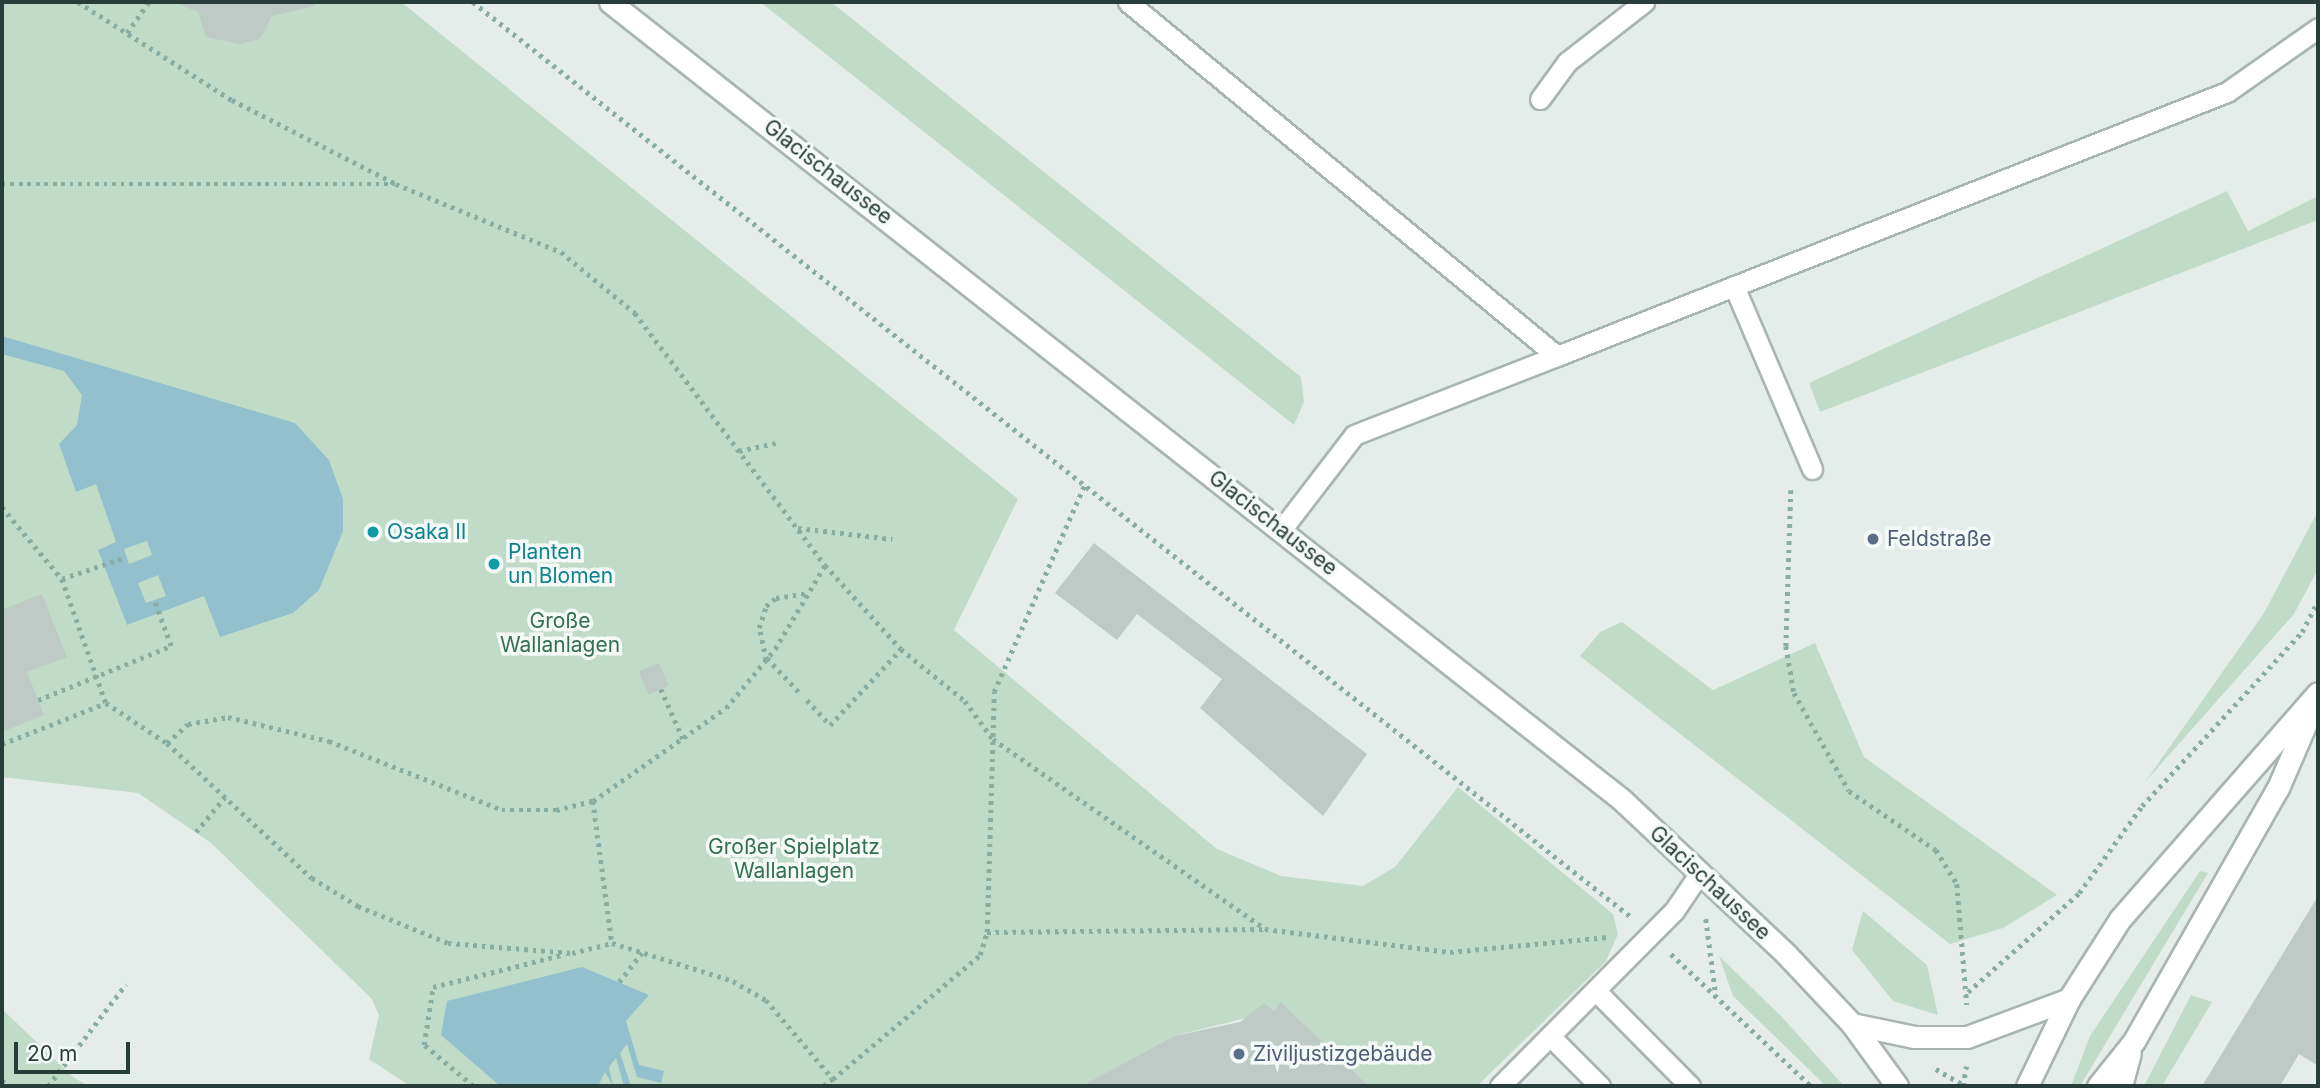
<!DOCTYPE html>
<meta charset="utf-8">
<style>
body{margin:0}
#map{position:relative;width:2320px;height:1088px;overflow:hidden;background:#e5edea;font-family:Inter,sans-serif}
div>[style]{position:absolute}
.green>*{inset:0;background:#c0dcc9}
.water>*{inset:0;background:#92c0cd}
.building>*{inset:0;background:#bdcac6;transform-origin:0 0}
.path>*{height:4.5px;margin-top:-2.25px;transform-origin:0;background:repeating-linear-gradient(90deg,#88aea4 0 3.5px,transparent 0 8.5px)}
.roads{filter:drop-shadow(2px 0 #a8b5b1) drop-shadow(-2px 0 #a8b5b1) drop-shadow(0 2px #a8b5b1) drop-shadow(0 -2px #a8b5b1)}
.service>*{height:19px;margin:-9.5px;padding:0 9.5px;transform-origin:9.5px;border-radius:9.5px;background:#fff}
.tertiary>*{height:21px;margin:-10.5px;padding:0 10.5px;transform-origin:10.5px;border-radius:10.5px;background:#fff}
.secondary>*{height:21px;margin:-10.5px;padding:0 10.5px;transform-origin:10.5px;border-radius:10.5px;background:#fff}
.dots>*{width:19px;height:19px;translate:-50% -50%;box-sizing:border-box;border:4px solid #f5faf8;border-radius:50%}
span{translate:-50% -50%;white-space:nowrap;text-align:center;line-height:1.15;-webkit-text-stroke:7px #f5faf8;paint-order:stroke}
.street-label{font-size:21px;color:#263d39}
.culture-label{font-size:21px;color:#0d838f}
.left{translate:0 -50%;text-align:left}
.service-label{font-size:21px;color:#4e5e75}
.park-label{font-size:21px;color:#33714f}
.frame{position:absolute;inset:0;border:4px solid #263d39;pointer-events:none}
.scale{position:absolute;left:14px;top:1042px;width:116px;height:32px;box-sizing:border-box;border:4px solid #263d39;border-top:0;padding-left:9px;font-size:21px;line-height:24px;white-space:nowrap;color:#263d39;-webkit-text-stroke:5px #f5faf8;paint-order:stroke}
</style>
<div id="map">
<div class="green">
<i style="clip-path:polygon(2px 2px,401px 2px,1018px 499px,954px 630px,1217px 849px,1281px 876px,1363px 886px,1395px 867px,1458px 787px,1613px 914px,1618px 934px,1606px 961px,1477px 1086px,1369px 1086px,1282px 1003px,1274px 1011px,1174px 1036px,1081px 1086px,410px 1086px,369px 1059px,379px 1015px,371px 998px,211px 843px,138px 793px,2px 777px)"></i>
<i style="clip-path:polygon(760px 2px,831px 2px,1301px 377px,1304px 402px,1294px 425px)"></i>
<i style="clip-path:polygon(2227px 191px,2248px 231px,2318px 196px,2318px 220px,1820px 412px,1809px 383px)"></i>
<i style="clip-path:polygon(2318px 511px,2318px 569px,2294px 614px,2145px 782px,2264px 613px)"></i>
<i style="clip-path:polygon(1622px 622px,1713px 690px,1815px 643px,1864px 757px,2057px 895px,2003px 928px,1950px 944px,1580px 656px,1600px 632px)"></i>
<i style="clip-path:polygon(2200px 871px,2208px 873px,2080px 1086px,2071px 1086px,2090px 1036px)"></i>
<i style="clip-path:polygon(1863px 911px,1927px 965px,1938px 1015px,1893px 1001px,1852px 950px)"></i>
<i style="clip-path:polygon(1719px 956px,1781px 1016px,1844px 1086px,1826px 1086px,1733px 996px)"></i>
<i style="clip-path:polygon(2191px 995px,2212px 1002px,2162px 1086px,2144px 1086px)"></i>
<i style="clip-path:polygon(2px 1009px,73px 1077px,88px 1086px,2px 1086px)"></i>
</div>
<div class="water">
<i style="clip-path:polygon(evenodd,2px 336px,295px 423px,329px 460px,343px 499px,343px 531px,319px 590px,293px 613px,220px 637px,204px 596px,127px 625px,98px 550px,116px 542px,96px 484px,76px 492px,59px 444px,77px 425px,82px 395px,64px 371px,2px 354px,2px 336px,147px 541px,152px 555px,129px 564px,124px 549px,147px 541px,2px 336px,158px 575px,166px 596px,146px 603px,138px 583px,158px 575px)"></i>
<i style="clip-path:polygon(582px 967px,649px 995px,626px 1021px,639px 1065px,664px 1071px,661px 1083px,637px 1077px,627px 1044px,620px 1053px,631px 1086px,624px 1086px,616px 1058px,609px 1067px,613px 1086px,605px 1072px,598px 1086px,500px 1086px,441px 1035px,447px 1001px)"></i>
</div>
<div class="building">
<i style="clip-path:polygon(174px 2px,314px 2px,315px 6px,272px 16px,260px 39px,240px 44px,206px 37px,198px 12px)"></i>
<i style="clip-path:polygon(1094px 543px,1367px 754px,1323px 816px,1200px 708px,1222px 679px,1137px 614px,1117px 640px,1055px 593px)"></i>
<i style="clip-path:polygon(42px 594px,67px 657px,27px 672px,44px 715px,2px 732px,2px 610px)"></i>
<i style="left:659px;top:663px;width:25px;height:22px;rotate:67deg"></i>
<i style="clip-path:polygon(2318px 896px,2318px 1066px,2299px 1054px,2280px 1086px,2202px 1086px)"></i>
<i style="clip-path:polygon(1281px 1002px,1369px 1086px,1081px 1086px,1174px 1036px,1240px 1022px,1264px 1003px,1274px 1011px)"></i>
</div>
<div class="path">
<i style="left:78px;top:2px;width:183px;rotate:32.5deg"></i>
<i style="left:232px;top:100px;width:184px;rotate:27.1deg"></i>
<i style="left:396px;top:184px;width:178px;rotate:22.4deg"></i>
<i style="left:561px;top:252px;width:96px;rotate:39.5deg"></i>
<i style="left:635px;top:313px;width:316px;rotate:53deg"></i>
<i style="left:825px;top:565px;width:113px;rotate:47.9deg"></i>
<i style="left:901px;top:649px;width:82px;rotate:39.1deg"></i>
<i style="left:965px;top:701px;width:47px;rotate:53.6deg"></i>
<i style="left:993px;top:739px;width:332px;rotate:34.9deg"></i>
<i style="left:1265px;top:929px;width:186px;rotate:7.1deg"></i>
<i style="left:1450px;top:952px;width:159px;rotate:-5.4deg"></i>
<i style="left:473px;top:2px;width:1476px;rotate:38.31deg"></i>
<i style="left:127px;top:33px;width:38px;rotate:-55deg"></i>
<i style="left:2px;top:184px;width:393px"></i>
<i style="left:739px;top:451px;width:42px;rotate:-12.4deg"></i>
<i style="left:1791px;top:490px;width:156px;rotate:91.8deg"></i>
<i style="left:1786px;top:646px;width:48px;rotate:80.3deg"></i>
<i style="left:1794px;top:693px;width:112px;rotate:60.7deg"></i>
<i style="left:1849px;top:791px;width:105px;rotate:34.1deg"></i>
<i style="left:1936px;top:850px;width:40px;rotate:58deg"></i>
<i style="left:1957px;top:884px;width:121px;rotate:85.3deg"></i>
<i style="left:2px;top:507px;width:94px;rotate:50.2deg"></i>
<i style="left:62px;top:579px;width:132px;rotate:70.5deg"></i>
<i style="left:106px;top:703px;width:73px;rotate:33.3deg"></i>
<i style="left:167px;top:743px;width:198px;rotate:43deg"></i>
<i style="left:312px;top:878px;width:54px;rotate:31.3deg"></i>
<i style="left:358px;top:906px;width:97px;rotate:22.3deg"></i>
<i style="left:448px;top:943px;width:124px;rotate:4.6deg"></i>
<i style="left:572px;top:953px;width:41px;rotate:-14deg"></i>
<i style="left:612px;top:943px;width:127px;rotate:17.4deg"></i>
<i style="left:733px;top:981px;width:38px;rotate:30deg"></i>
<i style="left:766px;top:1000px;width:104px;rotate:49.7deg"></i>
<i style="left:833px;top:1079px;width:11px;rotate:142deg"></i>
<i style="left:798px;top:528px;width:95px;rotate:6.7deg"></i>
<i style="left:62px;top:579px;width:68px;rotate:-19deg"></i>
<i style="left:767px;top:658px;width:47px;rotate:46.7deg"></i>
<i style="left:766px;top:660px;width:33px;rotate:-102deg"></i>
<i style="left:759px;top:628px;width:23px;rotate:-72deg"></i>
<i style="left:766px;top:606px;width:13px;rotate:-39deg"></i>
<i style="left:776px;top:598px;width:31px;rotate:-9deg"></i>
<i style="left:661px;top:689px;width:57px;rotate:66.1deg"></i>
<i style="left:38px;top:700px;width:144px;rotate:-22.1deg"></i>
<i style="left:171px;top:646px;width:49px;rotate:-110.3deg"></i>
<i style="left:807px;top:700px;width:34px;rotate:47deg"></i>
<i style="left:830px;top:725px;width:104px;rotate:-46.9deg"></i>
<i style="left:167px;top:743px;width:28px;rotate:-42deg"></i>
<i style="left:188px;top:724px;width:41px;rotate:-9.9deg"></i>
<i style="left:228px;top:717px;width:104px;rotate:13.4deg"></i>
<i style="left:329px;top:741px;width:186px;rotate:21.7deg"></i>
<i style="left:502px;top:810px;width:54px"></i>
<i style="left:556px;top:810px;width:38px;rotate:-14deg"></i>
<i style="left:593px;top:801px;width:162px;rotate:-35deg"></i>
<i style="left:726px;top:708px;width:77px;rotate:-50.3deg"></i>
<i style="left:775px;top:649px;width:98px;rotate:-59.2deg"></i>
<i style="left:2px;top:744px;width:112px;rotate:-21.5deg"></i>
<i style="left:593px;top:801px;width:143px;rotate:82.4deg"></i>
<i style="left:196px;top:832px;width:45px;rotate:-50.4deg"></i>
<i style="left:1706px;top:919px;width:78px;rotate:82.6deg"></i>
<i style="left:987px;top:932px;width:277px;rotate:-0.6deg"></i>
<i style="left:1671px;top:954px;width:192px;rotate:43.3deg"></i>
<i style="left:619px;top:982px;width:37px;rotate:-52deg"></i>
<i style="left:1968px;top:992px;width:149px;rotate:-41.7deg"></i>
<i style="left:2079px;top:893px;width:107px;rotate:-54.1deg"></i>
<i style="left:2142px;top:806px;width:236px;rotate:-47.4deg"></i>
<i style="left:2302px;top:632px;width:36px;rotate:-63deg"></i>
<i style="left:1936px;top:1069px;width:34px;rotate:30deg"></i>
<i style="left:833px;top:1079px;width:192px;rotate:-40.1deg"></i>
<i style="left:980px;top:955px;width:24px;rotate:-73deg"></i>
<i style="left:987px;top:932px;width:240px;rotate:-88.3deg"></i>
<i style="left:994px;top:692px;width:225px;rotate:-66.4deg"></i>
<i style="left:2px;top:1080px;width:8px;rotate:45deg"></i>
<i style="left:48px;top:1086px;width:128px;rotate:-52.6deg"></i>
<i style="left:473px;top:1086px;width:64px;rotate:-140.1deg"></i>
<i style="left:424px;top:1045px;width:59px;rotate:-81.2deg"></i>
<i style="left:433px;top:987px;width:136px;rotate:-14deg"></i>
<i style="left:1963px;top:1086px;width:20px;rotate:-81deg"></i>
</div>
<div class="roads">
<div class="service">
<i style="left:1128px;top:2px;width:556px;rotate:39.53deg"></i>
<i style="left:1557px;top:356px;width:720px;rotate:-21.51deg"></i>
<i style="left:2227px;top:92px;width:111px;rotate:-35.1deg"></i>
<i style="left:1540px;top:99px;width:46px;rotate:-53.9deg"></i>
<i style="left:1567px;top:62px;width:98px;rotate:-37.9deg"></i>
<i style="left:1734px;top:286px;width:199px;rotate:66.9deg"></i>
<i style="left:1282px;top:529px;width:118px;rotate:-52.5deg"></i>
<i style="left:1354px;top:435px;width:218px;rotate:-21.3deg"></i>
<i style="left:1596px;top:991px;width:134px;rotate:45.3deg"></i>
<i style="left:1550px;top:1036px;width:71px;rotate:45deg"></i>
<i style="left:1500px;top:1086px;width:247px;rotate:-45.2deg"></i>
<i style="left:1674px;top:911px;width:45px;rotate:-56deg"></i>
</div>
<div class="tertiary">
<i style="left:610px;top:2px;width:1287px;rotate:38.25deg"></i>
<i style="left:1621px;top:799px;width:226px;rotate:43.2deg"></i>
<i style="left:1786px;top:954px;width:96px;rotate:46.7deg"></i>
<i style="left:1852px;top:1024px;width:77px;rotate:54deg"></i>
<i style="left:1852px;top:1024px;width:63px;rotate:11.8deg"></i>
<i style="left:1914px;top:1037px;width:53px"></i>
<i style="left:1967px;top:1037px;width:109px;rotate:-20.4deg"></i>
</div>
<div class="secondary">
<i style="left:2027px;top:1086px;width:97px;rotate:-64.2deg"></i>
<i style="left:2069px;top:999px;width:95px;rotate:-57.5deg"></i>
<i style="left:2120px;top:919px;width:300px;rotate:-48.8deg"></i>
<i style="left:2098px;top:1086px;width:58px;rotate:-51.3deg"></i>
<i style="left:2134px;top:1041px;width:291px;rotate:-60.4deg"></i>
<i style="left:2278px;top:788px;width:86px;rotate:-66.7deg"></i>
<i style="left:2121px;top:1086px;width:34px;rotate:-75deg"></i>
</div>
</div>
<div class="dots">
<i style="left:373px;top:532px;background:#0f9aa8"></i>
<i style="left:1873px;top:539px;background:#5c6f8a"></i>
<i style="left:494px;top:564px;background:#0f9aa8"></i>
<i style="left:1239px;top:1054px;background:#5c6f8a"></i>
</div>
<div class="street-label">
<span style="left:828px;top:172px;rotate:38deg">Glacischaussee</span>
<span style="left:1273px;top:523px;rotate:38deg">Glacischaussee</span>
<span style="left:1710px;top:883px;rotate:43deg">Glacischaussee</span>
</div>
<div class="culture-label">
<span class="left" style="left:387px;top:532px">Osaka II</span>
<span class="left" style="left:508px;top:564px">Planten<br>un Blomen</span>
</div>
<div class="service-label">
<span class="left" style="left:1887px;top:539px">Feldstraße</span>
<span class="left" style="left:1253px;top:1054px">Ziviljustizgebäude</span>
</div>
<div class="park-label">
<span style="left:560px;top:633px">Große<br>Wallanlagen</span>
<span style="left:794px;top:859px">Großer Spielplatz<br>Wallanlagen</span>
</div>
<div class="frame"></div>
<div class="scale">20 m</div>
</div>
